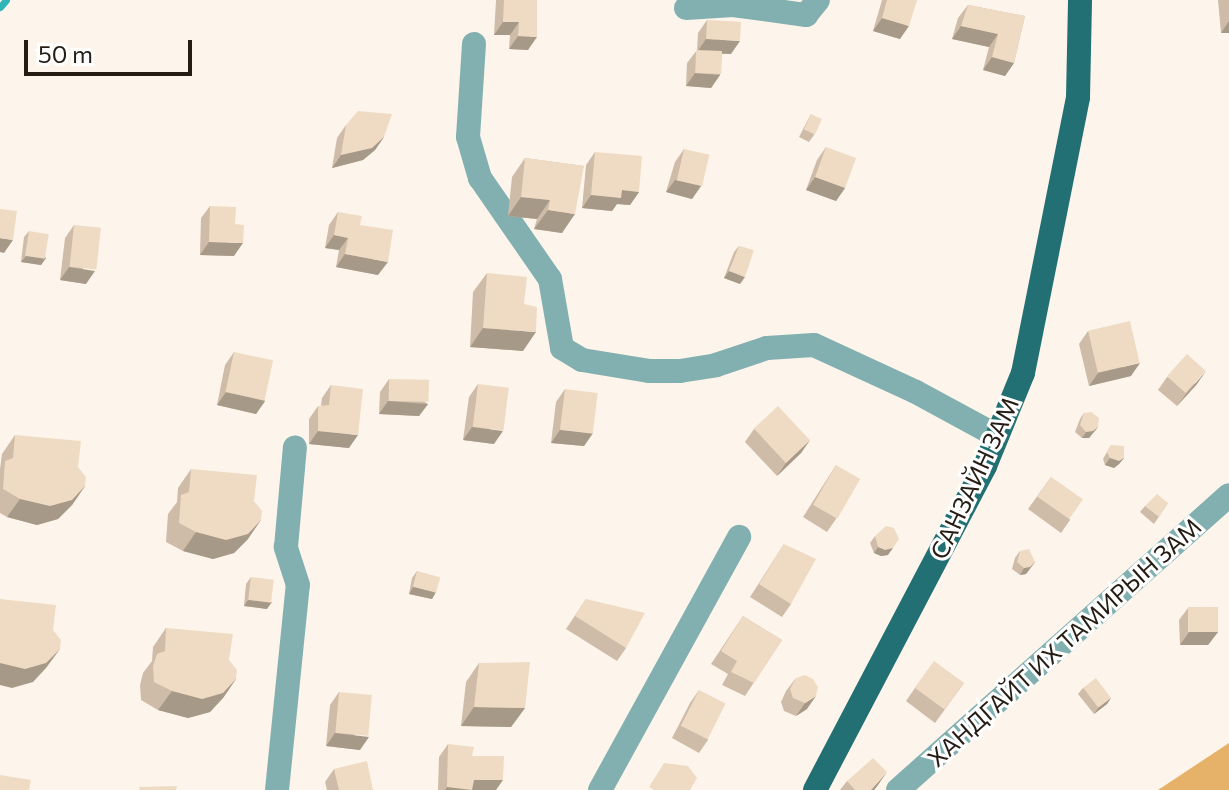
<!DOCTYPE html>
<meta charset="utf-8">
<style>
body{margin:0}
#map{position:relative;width:1229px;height:790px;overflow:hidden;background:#fdf5eb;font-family:Commissioner,sans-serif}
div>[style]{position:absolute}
.forest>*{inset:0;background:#e6b169}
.stream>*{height:7px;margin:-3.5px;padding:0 3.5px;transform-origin:3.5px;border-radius:3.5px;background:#31b5b9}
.minor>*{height:24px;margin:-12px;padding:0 12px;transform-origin:12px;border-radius:12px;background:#82b0b1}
.major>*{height:24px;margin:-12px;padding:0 12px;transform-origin:12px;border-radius:12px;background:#227073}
.wall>*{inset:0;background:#cebca8}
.shaded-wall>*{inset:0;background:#a79988}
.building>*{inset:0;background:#efdbc3;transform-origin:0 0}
span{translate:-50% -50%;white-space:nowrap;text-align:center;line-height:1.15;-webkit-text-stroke:6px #fff;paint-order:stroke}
.street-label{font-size:24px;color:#251d14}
.scale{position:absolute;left:24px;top:40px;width:168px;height:36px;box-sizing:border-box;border:4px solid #251d14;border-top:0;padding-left:10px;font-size:24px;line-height:28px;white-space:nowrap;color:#251d14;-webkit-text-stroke:6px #fff;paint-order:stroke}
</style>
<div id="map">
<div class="forest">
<i style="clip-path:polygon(1229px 743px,1229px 790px,1158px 790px)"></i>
</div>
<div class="stream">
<i style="left:0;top:7px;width:9px;rotate:-49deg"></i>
</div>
<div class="minor">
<i style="left:686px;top:8px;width:47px;rotate:-3.7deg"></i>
<i style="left:733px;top:5px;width:74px;rotate:7.8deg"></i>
<i style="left:806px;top:15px;width:19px;rotate:-51deg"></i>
<i style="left:474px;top:44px;width:93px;rotate:93.7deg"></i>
<i style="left:468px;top:137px;width:43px;rotate:73.7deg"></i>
<i style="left:480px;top:178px;width:123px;rotate:55.3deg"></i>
<i style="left:550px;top:279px;width:70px;rotate:80.1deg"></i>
<i style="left:562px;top:348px;width:23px;rotate:31deg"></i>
<i style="left:582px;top:360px;width:69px;rotate:9.2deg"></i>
<i style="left:650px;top:371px;width:30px"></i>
<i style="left:680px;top:371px;width:36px;rotate:-9deg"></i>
<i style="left:716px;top:365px;width:54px;rotate:-18.4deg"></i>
<i style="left:767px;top:348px;width:47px;rotate:-3.7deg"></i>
<i style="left:814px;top:345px;width:112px;rotate:24.7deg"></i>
<i style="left:916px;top:392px;width:92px;rotate:28.5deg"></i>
<i style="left:277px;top:790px;width:206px;rotate:-84.2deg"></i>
<i style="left:298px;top:585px;width:40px;rotate:-108deg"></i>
<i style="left:286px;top:547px;width:100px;rotate:-84.9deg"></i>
<i style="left:600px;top:790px;width:289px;rotate:-61.2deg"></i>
<i style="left:898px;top:790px;width:443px;rotate:-41.7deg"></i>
</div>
<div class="major">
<i style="left:815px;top:790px;width:366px;rotate:-62.3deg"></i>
<i style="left:985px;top:466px;width:100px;rotate:-67.8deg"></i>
<i style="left:1023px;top:373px;width:281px;rotate:-78.7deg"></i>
<i style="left:1078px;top:97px;width:97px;rotate:-88.8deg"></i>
</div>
<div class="wall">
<i style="clip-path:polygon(496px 0,537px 0,528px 50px,509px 49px,510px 35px,494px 35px)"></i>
<i style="clip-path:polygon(882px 0,917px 0,900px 39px,873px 31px)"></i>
<i style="clip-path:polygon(1218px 0,1229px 0,1229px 33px,1221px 33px)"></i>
<i style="clip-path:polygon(968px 5px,1025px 16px,1014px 63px,1005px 76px,983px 70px,989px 47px,952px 39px,958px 18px)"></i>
<i style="clip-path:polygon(707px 20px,731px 54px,722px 54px,720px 75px,711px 88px,686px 86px,687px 63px,697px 50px,698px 33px)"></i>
<i style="clip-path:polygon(811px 114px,814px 135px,809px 142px,799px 137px)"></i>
<i style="clip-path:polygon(346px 125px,384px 137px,375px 150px,363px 160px,332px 168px,337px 138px)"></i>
<i style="clip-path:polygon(826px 147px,845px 188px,836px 201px,806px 190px,817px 160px)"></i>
<i style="clip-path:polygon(684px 149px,701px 186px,692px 199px,666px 192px,675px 162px)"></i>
<i style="clip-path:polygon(595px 152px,639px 192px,630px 205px,617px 204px,612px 211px,582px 208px,586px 165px)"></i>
<i style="clip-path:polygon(525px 158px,584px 166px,562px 233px,534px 229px,537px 219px,508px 216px,512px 177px)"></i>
<i style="clip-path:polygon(210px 206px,234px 256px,200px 255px,201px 218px)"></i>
<i style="clip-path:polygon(338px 212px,360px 225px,378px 275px,336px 267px,339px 250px,325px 248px,329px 225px)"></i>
<i style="clip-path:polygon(74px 225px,86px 284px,60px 280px,65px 238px)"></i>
<i style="clip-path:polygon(29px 231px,46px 258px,41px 265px,21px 262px,24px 237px)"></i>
<i style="clip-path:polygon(739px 246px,740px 284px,724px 278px,734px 252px)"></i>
<i style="clip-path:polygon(487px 273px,524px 304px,523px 351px,470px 347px,473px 292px)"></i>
<i style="clip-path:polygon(1088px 331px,1131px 376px,1089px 386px,1079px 344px)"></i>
<i style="clip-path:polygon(234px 352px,265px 401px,256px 414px,217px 405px,225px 365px)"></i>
<i style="clip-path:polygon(1167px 377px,1197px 384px,1177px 406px,1158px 390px)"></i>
<i style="clip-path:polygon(389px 379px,428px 404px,419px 416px,379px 414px,380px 392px)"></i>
<i style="clip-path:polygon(478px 384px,494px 444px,463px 440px,469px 397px)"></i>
<i style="clip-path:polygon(331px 385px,349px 448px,309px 444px,309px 419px,318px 406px,321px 406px,322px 398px)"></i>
<i style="clip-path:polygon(565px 389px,593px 433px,584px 446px,551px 443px,556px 402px)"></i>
<i style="clip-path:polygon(1084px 413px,1098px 427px,1089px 438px,1082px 438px,1075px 432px,1080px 419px)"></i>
<i style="clip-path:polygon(754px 429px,810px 440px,801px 453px,777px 476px,745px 442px)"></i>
<i style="clip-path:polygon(15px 435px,78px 467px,85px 486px,72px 505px,58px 519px,37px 525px,7px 517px,0 513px,0 469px,2px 454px)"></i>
<i style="clip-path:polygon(1111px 445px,1124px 458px,1119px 464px,1114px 468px,1105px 465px,1103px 459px)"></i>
<i style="clip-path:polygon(836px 465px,836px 519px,827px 532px,803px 517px)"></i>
<i style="clip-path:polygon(191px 469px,248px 539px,234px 553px,213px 559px,183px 551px,166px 542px,168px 514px,177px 502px,178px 488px)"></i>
<i style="clip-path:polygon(1051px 477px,1070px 520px,1061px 533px,1028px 509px)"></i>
<i style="clip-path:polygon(1168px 503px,1154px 524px,1140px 512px,1145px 506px)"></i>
<i style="clip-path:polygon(875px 536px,888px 555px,881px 556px,874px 553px,870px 543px)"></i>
<i style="clip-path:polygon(784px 544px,791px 604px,782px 617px,750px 597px)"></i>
<i style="clip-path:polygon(1020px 551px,1035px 562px,1026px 574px,1020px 575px,1012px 569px,1015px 558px)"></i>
<i style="clip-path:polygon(417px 571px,436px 592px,432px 599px,409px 594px,412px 578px)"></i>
<i style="clip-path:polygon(251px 577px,267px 609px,244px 606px,246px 584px)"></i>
<i style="clip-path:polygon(586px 599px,626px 648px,617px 661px,566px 629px)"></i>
<i style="clip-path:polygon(1188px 608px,1218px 632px,1208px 645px,1180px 645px,1179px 620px)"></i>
<i style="clip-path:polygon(743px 616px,782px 640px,745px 696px,722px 685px,728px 674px,711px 664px)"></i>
<i style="clip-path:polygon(166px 628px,229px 660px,236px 679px,223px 698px,210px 712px,188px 718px,158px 710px,141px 700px,140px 685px,143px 673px,152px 661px,153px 647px)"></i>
<i style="clip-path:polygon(479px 663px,525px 708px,511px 727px,461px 726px,466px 682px)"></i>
<i style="clip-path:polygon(796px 678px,807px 709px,796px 716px,784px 711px,781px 702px,786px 691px)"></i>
<i style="clip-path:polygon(964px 683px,935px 723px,906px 701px,915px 688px)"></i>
<i style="clip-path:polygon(1083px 688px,1111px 698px,1107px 704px,1094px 714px,1078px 694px)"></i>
<i style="clip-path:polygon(699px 690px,708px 740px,699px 753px,672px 738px,690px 703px)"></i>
<i style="clip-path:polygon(339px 692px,360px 750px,326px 746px,330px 705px)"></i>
<i style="clip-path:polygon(448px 744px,472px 756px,496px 790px,438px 790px,439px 757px)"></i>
<i style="clip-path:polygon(334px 769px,373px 790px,327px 790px,325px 782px)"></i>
<i style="clip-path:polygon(847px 781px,878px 785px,874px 790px,840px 790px)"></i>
</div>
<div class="shaded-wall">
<i style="clip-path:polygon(882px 18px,909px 26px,900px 39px,873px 31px)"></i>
<i style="clip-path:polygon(1229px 21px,1229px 33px,1221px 33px)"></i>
<i style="clip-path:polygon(503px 22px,519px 22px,510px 35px,494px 35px)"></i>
<i style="clip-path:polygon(961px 26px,998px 34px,989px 47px,952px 39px)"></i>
<i style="clip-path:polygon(518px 36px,537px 37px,528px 50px,509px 49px)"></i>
<i style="clip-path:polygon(706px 39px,740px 41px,731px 54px,697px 52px)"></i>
<i style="clip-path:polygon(992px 57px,1014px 63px,1005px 76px,983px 70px)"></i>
<i style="clip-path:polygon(695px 73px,720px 75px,711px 88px,686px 86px)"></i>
<i style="clip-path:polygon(384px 137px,375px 150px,363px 160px,332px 168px,341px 155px)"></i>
<i style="clip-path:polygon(815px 177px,845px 188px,836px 201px,806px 190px)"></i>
<i style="clip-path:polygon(675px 180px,701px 186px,692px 199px,666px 192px)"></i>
<i style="clip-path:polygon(622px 190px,639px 192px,630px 205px,617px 204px,612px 211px,582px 208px,591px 195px)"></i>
<i style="clip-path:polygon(521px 197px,550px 200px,537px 219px,508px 216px)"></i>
<i style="clip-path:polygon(548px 210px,575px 214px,562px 233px,534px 229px)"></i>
<i style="clip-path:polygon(334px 235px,348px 238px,339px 250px,325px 248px)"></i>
<i style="clip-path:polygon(0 238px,13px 240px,4px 253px,0 252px)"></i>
<i style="clip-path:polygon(209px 242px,243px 243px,234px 256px,200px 255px)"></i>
<i style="clip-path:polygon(345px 254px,388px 262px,378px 275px,336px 267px)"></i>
<i style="clip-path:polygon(26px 256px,46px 258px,41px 265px,21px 262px)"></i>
<i style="clip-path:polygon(69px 267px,95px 271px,86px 284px,60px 280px)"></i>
<i style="clip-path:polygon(729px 271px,745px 277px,740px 284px,724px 278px)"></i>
<i style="clip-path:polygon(483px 328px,536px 332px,523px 351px,470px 347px)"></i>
<i style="clip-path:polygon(1140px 363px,1131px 376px,1089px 386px,1098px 373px)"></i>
<i style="clip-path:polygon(1206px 371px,1197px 384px,1177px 406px,1186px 394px)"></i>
<i style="clip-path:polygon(226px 392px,265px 401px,256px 414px,217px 405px)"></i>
<i style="clip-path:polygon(388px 401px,428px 404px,419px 416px,379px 414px)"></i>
<i style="clip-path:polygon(472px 427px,503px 431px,494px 444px,463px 440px)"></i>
<i style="clip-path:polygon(1098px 427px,1089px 438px,1082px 438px,1086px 432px)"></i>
<i style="clip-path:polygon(560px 430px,593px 433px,584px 446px,551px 443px)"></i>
<i style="clip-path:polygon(318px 431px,358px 435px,349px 448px,309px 444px)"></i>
<i style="clip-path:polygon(810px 440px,801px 453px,777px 476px,786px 463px)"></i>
<i style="clip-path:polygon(1110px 458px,1124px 458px,1119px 464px,1114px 468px,1105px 465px)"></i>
<i style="clip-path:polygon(85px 486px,72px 505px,58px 519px,37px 525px,7px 517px,20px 499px)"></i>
<i style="clip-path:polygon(261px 520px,248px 539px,234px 553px,213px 559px,183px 551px,196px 532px)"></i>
<i style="clip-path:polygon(878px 547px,893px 548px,888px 555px,881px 556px,874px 553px)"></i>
<i style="clip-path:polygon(1035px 562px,1026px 574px,1020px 575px,1024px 568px)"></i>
<i style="clip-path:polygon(413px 587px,436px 592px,432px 599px,409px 594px)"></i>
<i style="clip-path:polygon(248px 600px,272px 602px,267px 609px,244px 606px)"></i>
<i style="clip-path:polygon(1189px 632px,1218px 632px,1208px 645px,1180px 645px)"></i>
<i style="clip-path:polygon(60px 649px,46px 668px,33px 682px,12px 688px,0 685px,0 663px)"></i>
<i style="clip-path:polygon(236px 679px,223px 698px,210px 712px,188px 718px,158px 710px,172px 691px)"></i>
<i style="clip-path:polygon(816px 696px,807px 709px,796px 716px,805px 703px)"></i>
<i style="clip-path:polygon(1111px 698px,1107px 704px,1094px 714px,1098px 708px)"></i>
<i style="clip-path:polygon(474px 707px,525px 708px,511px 727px,461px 726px)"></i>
<i style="clip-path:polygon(335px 733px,369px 737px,360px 750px,326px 746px)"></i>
<i style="clip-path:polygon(887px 772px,878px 785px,874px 790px,871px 790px)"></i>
<i style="clip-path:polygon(474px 780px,503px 780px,496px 790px,445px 790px,447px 787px)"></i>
</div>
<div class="building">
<i style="clip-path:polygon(504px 0,537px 0,537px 37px,518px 36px,519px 22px,503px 22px)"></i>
<i style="clip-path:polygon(887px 0,917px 0,909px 26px,882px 18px)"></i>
<i style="clip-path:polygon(968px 5px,1025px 16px,1014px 63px,992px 57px,998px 34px,961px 26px)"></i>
<i style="left:707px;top:20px;width:34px;height:19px;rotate:3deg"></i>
<i style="left:696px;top:50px;width:26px;height:23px;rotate:2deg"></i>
<i style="clip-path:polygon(358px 111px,392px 114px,384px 137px,372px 148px,341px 155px,346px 125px)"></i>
<i style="left:811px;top:114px;width:12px;height:17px;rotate:24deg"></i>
<i style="left:826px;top:147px;width:32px;height:32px;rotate:20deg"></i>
<i style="left:684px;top:149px;width:26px;height:32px;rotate:13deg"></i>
<i style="clip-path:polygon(595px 152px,642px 156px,639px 192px,622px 190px,621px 198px,591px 195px)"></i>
<i style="clip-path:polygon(525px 158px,584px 166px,575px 214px,548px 210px,550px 200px,521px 197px)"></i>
<i style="clip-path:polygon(210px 206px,236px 207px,235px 224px,244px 225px,243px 243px,209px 242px)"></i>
<i style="clip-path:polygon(0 209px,17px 211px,13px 240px,0 238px)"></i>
<i style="clip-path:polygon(338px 212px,362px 216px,360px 225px,393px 230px,388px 262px,345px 254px,348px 238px,334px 235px)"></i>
<i style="left:74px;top:225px;width:27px;height:42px;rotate:6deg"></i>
<i style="left:29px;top:231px;width:20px;height:25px;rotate:9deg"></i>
<i style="clip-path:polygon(739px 246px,754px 250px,745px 277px,729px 271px)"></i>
<i style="clip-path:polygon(487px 273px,527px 277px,524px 304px,537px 307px,536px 332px,483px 328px)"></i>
<i style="left:1130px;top:321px;width:43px;height:43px;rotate:77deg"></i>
<i style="left:234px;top:352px;width:40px;height:41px;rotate:12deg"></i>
<i style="left:1187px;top:354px;width:25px;height:30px;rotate:42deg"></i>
<i style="left:389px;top:379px;width:40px;height:22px;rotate:1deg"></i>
<i style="left:478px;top:384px;width:31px;height:43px;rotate:7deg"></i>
<i style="clip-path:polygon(331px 385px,363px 389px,358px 435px,318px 431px,318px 406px,329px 405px)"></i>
<i style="left:565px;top:389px;width:33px;height:41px;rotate:7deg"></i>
<i style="left:778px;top:406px;width:47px;height:33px;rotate:47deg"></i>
<i style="clip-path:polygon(1091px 412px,1099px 418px,1098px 427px,1093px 431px,1086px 432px,1080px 425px,1084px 413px)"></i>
<i style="clip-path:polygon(15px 435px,81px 441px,78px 467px,86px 477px,85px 486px,72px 500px,50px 506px,20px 499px,3px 489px,5px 461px,13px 458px)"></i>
<i style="clip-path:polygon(1111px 445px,1124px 446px,1124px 458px,1119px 461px,1110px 458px,1107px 452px)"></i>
<i style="left:836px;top:465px;width:28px;height:46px;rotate:30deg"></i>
<i style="clip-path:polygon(191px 469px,257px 475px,254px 501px,262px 511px,261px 520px,248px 534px,226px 540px,196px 532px,179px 523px,181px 495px,189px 492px)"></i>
<i style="left:1051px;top:477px;width:39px;height:24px;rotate:35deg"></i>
<i style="clip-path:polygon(1157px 494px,1168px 503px,1159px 517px,1145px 506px)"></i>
<i style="clip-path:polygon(886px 526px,894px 528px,899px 539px,893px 548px,885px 550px,878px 547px,875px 536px)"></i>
<i style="clip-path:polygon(784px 544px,816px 559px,791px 604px,759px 584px)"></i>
<i style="clip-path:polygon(1029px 549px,1035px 562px,1030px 567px,1024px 568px,1017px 562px,1020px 551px)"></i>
<i style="left:417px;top:571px;width:24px;height:16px;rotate:15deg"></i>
<i style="left:251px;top:577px;width:23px;height:23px;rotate:7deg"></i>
<i style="clip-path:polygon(0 599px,56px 605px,53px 630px,61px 640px,60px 649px,46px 663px,25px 669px,0 663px)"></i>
<i style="clip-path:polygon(586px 599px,645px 613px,626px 648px,575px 616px)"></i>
<i style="left:1218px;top:607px;width:25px;height:30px;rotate:90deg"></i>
<i style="clip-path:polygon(743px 616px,782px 640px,754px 683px,731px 672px,737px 661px,721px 651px)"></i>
<i style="clip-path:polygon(166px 628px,233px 634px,229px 660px,237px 670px,236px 679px,223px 693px,202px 699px,172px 691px,154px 682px,153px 666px,157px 654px,165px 651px)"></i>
<i style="left:934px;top:661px;width:37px;height:33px;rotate:36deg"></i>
<i style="clip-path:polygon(530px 662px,525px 708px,474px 707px,479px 663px)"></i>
<i style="clip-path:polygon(805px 675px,813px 679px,818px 687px,816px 696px,805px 703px,793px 698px,790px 689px,796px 678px)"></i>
<i style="left:1096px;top:678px;width:25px;height:16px;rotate:53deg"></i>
<i style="left:699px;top:690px;width:30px;height:40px;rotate:27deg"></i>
<i style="left:339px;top:692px;width:33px;height:41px;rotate:5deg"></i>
<i style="clip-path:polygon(448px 744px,474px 747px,472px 756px,504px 756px,503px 780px,474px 780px,472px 790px,447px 787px)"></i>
<i style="clip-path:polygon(873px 758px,887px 772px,871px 790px,855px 790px,847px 781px)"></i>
<i style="clip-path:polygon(367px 761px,373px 790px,339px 790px,334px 769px)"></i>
<i style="clip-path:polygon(664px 763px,688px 766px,697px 778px,690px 790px,654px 790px,649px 787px)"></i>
<i style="clip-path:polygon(0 775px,31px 780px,29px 790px,0 790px)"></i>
<i style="clip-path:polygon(177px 786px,176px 790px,140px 790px,139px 787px)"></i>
</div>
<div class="street-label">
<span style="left:974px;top:478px;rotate:-65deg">САНЗАЙН ЗАМ</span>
<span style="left:1064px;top:642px;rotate:-42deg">ХАНДГАЙТ ИХ ТАМИРЫН ЗАМ</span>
</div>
<div class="scale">50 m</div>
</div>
